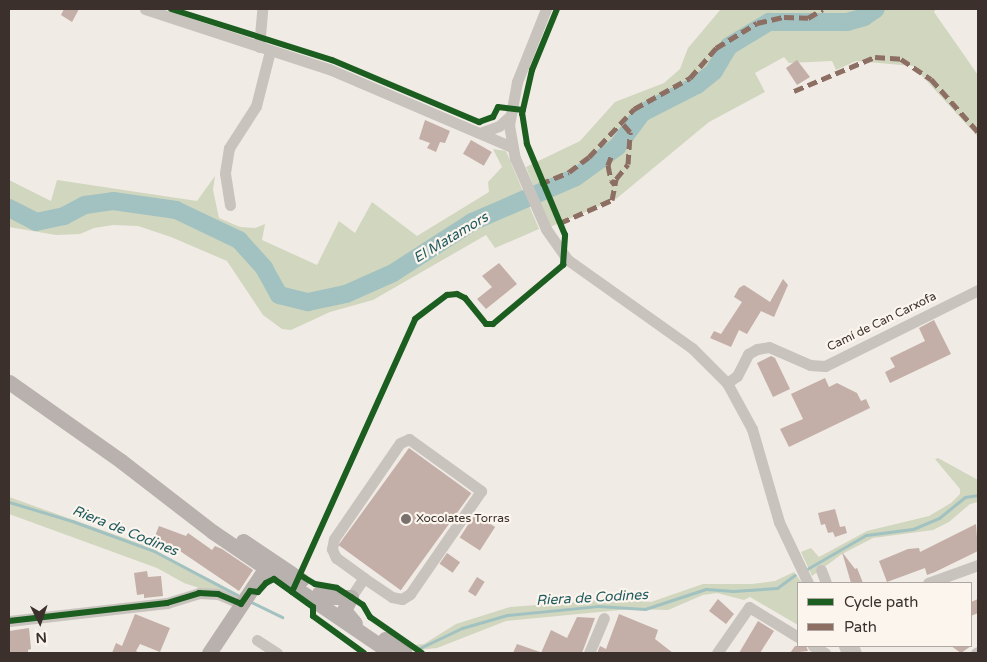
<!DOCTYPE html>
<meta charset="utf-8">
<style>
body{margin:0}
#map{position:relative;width:987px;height:662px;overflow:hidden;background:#f0ebe5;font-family:"Varela Round",sans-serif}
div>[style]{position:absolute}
.green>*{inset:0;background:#d1d6bf}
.water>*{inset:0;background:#a1c2c1}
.stream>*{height:3px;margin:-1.5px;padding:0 1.5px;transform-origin:1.5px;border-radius:1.5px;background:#a1c2c1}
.river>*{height:18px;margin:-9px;padding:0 9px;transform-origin:9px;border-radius:9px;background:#a1c2c1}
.building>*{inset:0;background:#c3afa7;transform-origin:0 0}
.minor>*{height:11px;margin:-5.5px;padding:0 5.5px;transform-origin:5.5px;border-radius:5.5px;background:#c9c3be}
.major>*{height:15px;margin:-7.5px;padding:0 7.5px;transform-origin:7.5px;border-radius:7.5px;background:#b8b1ad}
.quiet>*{height:5px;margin-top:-2.5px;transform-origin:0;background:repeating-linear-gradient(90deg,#8d6e63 0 10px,transparent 0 15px)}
.cycleway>*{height:6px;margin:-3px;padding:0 3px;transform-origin:3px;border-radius:3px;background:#1b5e20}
.dots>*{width:14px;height:14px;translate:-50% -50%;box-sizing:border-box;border:2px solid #fbf5ee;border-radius:50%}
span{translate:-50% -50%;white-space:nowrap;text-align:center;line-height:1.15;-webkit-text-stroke:4.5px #fbf5ee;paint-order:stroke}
.street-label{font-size:12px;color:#3b302b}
.poi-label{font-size:12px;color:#3b302b}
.left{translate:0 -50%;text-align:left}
.water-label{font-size:14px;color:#1f5a5e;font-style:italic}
.frame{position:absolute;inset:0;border:10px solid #3b302b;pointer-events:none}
.legend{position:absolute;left:797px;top:582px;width:175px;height:65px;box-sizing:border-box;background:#fbf5ee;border:1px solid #aea6a0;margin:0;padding:6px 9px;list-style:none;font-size:15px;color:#3b302b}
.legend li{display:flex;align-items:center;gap:10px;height:25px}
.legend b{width:25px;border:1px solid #aea6a0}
.north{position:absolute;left:15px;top:597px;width:50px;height:50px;-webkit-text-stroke:4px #fbf5ee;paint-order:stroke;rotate:176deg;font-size:14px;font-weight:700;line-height:20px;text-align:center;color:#3b302b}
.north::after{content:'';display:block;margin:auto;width:18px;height:22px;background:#3b302b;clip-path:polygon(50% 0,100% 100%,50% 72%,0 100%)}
</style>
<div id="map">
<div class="green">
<i style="clip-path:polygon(721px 9px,936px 9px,934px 12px,978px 75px,978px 137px,913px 66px,856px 61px,836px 70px,832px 61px,789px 63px,784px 57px,755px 73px,765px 92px,709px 122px,616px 199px,550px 227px,526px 167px,580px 141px,615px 102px,664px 83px,680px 69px,688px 48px)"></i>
<i style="clip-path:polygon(493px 149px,506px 151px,539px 229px,495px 248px,486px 235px,373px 300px,330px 312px,291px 330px,282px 329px,263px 315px,227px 261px,171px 237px,138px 226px,113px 225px,94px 228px,80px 234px,56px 235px,9px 227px,9px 180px,51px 201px,57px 180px,197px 201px,215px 176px,213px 190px,219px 218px,240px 227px,255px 228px,265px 224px,262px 240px,317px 265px,339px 221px,355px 233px,372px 202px,417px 236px,489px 192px,488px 182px,502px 167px)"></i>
<i style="clip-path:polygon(938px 458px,978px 480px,978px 502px,970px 504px,949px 522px,933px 530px,873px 538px,842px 554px,812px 576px,801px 552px,811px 548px,819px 557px,867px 531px,929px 516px,951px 503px,960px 494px,960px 489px,935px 459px)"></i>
<i style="clip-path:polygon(9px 497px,144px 545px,238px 594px,236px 600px,184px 583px,157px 568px,9px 514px)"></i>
<i style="clip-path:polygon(794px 572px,802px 583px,798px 583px,798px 625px,750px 597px,744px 600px,717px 593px,703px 595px,668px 610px,631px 609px,506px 621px,437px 648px,408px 651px,405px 646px,424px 644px,456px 624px,510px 607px,616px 599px,651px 602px,703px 584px,752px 584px,775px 581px)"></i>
</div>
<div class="water">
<i style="clip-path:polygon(625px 134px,622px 153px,615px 154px,610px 145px)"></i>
</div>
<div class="stream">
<i style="left:9px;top:502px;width:66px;rotate:16.8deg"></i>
<i style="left:72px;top:521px;width:87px;rotate:20.1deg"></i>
<i style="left:154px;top:551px;width:98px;rotate:27.9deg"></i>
<i style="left:807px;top:569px;width:68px;rotate:-30deg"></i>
<i style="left:866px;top:535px;width:47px;rotate:-7.3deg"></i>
<i style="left:913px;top:529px;width:28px;rotate:-23deg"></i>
<i style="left:939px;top:518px;width:33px;rotate:-39deg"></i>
<i style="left:965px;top:497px;width:13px;rotate:-9deg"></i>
<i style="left:249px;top:601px;width:37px;rotate:26deg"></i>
<i style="left:420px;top:648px;width:47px;rotate:-25.5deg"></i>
<i style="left:462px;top:628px;width:47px;rotate:-16.1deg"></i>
<i style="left:507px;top:615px;width:91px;rotate:-5.6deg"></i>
<i style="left:598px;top:606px;width:47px;rotate:3.7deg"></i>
<i style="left:645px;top:609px;width:64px;rotate:-18.2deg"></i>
<i style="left:706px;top:589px;width:27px;rotate:4deg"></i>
<i style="left:733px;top:591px;width:44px;rotate:-3.9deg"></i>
<i style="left:777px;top:588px;width:22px;rotate:-36deg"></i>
</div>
<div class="river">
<i style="left:9px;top:208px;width:30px;rotate:27deg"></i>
<i style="left:36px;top:222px;width:29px;rotate:-12deg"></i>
<i style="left:64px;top:216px;width:24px;rotate:-28deg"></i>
<i style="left:85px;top:205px;width:28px;rotate:-8deg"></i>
<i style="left:113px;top:201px;width:64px;rotate:8.1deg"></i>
<i style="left:176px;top:210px;width:70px;rotate:25.5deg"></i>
<i style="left:239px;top:240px;width:38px;rotate:48deg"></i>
<i style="left:264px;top:268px;width:31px;rotate:61deg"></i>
<i style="left:279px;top:295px;width:30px;rotate:14deg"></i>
<i style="left:308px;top:302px;width:39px;rotate:-12deg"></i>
<i style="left:346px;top:294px;width:51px;rotate:-24.1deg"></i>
<i style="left:393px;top:273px;width:94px;rotate:-32.8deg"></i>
<i style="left:472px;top:222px;width:113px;rotate:-23.4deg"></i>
<i style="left:576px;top:177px;width:51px;rotate:-36.2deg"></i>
<i style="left:617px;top:147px;width:42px;rotate:-53.7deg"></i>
<i style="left:642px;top:113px;width:62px;rotate:-27deg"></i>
<i style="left:697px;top:85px;width:22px;rotate:-39deg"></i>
<i style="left:714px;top:71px;width:29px;rotate:-59deg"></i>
<i style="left:729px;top:46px;width:47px;rotate:-31deg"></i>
<i style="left:769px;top:22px;width:78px"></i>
<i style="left:847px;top:22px;width:18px;rotate:-16deg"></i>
<i style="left:864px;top:17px;width:14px;rotate:-34deg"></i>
</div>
<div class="building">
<i style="clip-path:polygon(64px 9px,79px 9px,72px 22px,61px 15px)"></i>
<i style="clip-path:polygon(797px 60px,810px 77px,797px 85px,786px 68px)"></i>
<i style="clip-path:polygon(425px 120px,450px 131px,445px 143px,440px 142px,436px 152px,427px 148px,430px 143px,419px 139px)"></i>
<i style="left:471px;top:140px;width:24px;height:16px;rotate:30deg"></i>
<i style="clip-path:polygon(499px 263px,517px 284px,486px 309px,477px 299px,492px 287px,482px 276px)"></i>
<i style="clip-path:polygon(783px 279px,788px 285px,774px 317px,761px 311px,747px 334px,739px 330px,731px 347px,710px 338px,714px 331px,721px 334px,742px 302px,734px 297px,739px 288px,744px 285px,770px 302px)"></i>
<i style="clip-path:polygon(934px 320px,951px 354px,890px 383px,885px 372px,895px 367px,890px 358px,925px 341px,919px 328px)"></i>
<i style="clip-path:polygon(771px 356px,775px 358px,790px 389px,773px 397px,757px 363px)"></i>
<i style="clip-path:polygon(825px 378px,829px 387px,837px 383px,857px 393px,861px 401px,866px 399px,870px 408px,789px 447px,780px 429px,803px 419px,791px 394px)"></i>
<i style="left:409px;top:448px;width:77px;height:120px;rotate:36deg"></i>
<i style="clip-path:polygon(835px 509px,840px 527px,845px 526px,847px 533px,835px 537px,833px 532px,828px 533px,825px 524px,821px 525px,818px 513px)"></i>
<i style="left:475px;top:514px;width:24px;height:28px;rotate:33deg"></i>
<i style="clip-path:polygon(976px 524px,978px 551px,935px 572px,927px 575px,925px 568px,887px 582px,879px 561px,908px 549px,919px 548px,920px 552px)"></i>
<i style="clip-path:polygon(159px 526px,186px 536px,188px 533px,212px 550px,215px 546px,222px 549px,253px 570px,239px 591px,177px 549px,153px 541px)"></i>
<i style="clip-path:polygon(842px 552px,855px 569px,857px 568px,863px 583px,851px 583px)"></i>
<i style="left:447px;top:553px;width:16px;height:13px;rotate:35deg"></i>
<i style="clip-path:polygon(147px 571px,148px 577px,161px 576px,163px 596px,144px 598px,144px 594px,137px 595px,134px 573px)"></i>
<i style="left:477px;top:577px;width:9px;height:17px;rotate:32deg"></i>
<i style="clip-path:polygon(718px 599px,734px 614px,726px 624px,709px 611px)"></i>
<i style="clip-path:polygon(978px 599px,978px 613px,971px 616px,971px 602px)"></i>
<i style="clip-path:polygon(135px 614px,170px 628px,160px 652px,140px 644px,136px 651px,139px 653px,112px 653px,116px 643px,122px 646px)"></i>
<i style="clip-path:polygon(619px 614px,658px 630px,655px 639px,673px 653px,597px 653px,600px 646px,606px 649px)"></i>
<i style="clip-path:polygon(577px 617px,595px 618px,582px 653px,541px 653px,551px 630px,567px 638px)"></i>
<i style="clip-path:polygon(758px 621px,774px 631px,760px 653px,739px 653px)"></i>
<i style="clip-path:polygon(29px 628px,31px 649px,28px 650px,28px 653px,9px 653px,9px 631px)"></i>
<i style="clip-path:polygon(517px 644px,540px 652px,540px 653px,513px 653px)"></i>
<i style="clip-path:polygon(795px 646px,806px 646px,808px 651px,790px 653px)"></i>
<i style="clip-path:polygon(951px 646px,971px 646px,961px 653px)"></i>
</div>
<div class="minor">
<i style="left:145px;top:9px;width:194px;rotate:18.1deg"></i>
<i style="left:329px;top:69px;width:199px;rotate:23.1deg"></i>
<i style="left:546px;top:9px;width:79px;rotate:111.7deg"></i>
<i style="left:517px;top:82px;width:44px;rotate:100.5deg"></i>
<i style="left:509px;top:125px;width:34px;rotate:80deg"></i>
<i style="left:515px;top:158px;width:77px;rotate:66.4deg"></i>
<i style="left:546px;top:229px;width:38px;rotate:55deg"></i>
<i style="left:568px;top:260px;width:152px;rotate:35.4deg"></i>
<i style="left:692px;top:348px;width:49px;rotate:45deg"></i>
<i style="left:727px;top:383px;width:52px;rotate:61.5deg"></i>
<i style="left:752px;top:429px;width:97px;rotate:73.8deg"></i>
<i style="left:779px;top:522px;width:68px;rotate:64.6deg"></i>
<i style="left:259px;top:47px;width:38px;rotate:-85deg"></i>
<i style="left:480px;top:133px;width:20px;rotate:-20deg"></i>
<i style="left:499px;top:126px;width:13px;rotate:-42deg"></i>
<i style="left:230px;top:205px;width:32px;rotate:-99deg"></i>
<i style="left:225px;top:173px;width:25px;rotate:-81deg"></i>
<i style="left:229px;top:148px;width:50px;rotate:-57.3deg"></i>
<i style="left:256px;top:106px;width:57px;rotate:-75.7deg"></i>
<i style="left:727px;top:383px;width:12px;rotate:-35deg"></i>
<i style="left:737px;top:376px;width:25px;rotate:-63deg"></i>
<i style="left:748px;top:354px;width:10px;rotate:-29deg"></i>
<i style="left:757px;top:349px;width:12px;rotate:-9deg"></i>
<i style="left:769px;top:347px;width:45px;rotate:23.7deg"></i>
<i style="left:810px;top:365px;width:15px;rotate:4deg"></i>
<i style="left:825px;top:366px;width:171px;rotate:-26.4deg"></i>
<i style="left:821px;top:570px;width:14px;rotate:69deg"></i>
<i style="left:928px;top:583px;width:53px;rotate:-19.8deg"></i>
<i style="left:351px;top:597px;width:23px;rotate:-56deg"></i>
<i style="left:364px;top:578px;width:34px;rotate:-144deg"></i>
<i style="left:336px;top:558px;width:10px;rotate:-114deg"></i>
<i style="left:332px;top:549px;width:10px;rotate:-79deg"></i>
<i style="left:334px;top:539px;width:116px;rotate:-55.5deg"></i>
<i style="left:400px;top:443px;width:10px;rotate:-24deg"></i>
<i style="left:409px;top:439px;width:89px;rotate:35.8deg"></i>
<i style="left:481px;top:491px;width:125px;rotate:124.6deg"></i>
<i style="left:410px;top:594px;width:9px;rotate:148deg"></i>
<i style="left:402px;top:599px;width:10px;rotate:-169deg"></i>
<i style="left:392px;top:597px;width:34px;rotate:-146deg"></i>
<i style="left:9px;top:621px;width:159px;rotate:-6.5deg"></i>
<i style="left:167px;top:603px;width:34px;rotate:-17deg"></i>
<i style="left:199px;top:593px;width:19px;rotate:3deg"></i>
<i style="left:218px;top:594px;width:25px;rotate:23deg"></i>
<i style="left:257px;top:640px;width:24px;rotate:33deg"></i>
<i style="left:813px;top:646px;width:14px;rotate:30deg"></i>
<i style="left:844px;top:646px;width:8px;rotate:67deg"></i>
<i style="left:853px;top:646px;width:8px;rotate:67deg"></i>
<i style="left:589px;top:653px;width:38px;rotate:-67deg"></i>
<i style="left:717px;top:653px;width:56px;rotate:-55.2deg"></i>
<i style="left:749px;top:607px;width:57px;rotate:31.5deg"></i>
<i style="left:976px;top:653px;width:2px;rotate:-27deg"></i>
</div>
<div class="major">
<i style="left:9px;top:382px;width:137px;rotate:35.2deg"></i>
<i style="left:121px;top:461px;width:116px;rotate:37.7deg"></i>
<i style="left:213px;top:532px;width:215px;rotate:34.2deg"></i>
<i style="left:243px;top:541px;width:70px;rotate:33.9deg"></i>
<i style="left:319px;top:593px;width:12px;rotate:20deg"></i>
<i style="left:330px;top:597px;width:21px"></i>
<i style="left:351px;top:597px;width:15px;rotate:118deg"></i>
<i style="left:344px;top:610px;width:17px;rotate:50deg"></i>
<i style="left:385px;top:639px;width:24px;rotate:36deg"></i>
<i style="left:209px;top:653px;width:101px;rotate:-56.3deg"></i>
</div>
<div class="quiet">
<i style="left:794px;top:91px;width:88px;rotate:-22.8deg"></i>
<i style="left:875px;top:57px;width:26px;rotate:4deg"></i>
<i style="left:901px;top:59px;width:36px;rotate:34deg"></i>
<i style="left:931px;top:79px;width:71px;rotate:48.4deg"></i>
<i style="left:611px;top:157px;width:9px;rotate:111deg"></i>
<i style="left:608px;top:165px;width:15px;rotate:79deg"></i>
<i style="left:611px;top:180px;width:6px;rotate:51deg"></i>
<i style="left:540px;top:184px;width:31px;rotate:-22deg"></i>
<i style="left:569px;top:172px;width:25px;rotate:-37deg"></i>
<i style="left:589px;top:157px;width:66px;rotate:-46.8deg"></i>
<i style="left:634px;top:109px;width:64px;rotate:-29deg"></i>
<i style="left:690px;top:78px;width:40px;rotate:-49deg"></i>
<i style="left:716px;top:48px;width:48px;rotate:-31.4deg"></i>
<i style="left:757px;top:23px;width:28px;rotate:-13deg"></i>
<i style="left:784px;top:17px;width:24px;rotate:2deg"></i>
<i style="left:808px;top:18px;width:17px;rotate:-31deg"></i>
<i style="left:560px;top:223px;width:57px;rotate:-23.9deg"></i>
<i style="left:612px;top:200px;width:21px;rotate:-79deg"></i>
<i style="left:616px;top:179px;width:19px;rotate:-51deg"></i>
<i style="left:628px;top:164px;width:32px;rotate:-86deg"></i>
<i style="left:630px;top:132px;width:11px;rotate:-131deg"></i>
</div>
<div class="cycleway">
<i style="left:171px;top:9px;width:169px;rotate:17.6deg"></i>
<i style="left:332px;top:60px;width:160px;rotate:22.9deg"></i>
<i style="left:479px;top:122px;width:15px;rotate:-20deg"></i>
<i style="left:493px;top:117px;width:11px;rotate:-63deg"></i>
<i style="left:498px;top:107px;width:25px;rotate:7deg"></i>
<i style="left:300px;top:575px;width:17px;rotate:31deg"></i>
<i style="left:315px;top:584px;width:22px;rotate:10deg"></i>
<i style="left:337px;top:588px;width:17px;rotate:33deg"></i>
<i style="left:351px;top:597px;width:14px;rotate:34deg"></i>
<i style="left:363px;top:605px;width:14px;rotate:60deg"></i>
<i style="left:370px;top:617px;width:63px;rotate:34.7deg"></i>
<i style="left:292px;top:592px;width:299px;rotate:-65.7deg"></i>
<i style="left:415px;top:319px;width:40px;rotate:-37deg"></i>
<i style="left:447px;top:295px;width:10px;rotate:-6deg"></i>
<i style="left:457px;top:294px;width:9px;rotate:27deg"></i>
<i style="left:465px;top:298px;width:33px;rotate:51deg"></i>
<i style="left:486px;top:324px;width:7px"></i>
<i style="left:493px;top:324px;width:92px;rotate:-40.1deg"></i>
<i style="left:563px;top:265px;width:30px;rotate:-86deg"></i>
<i style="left:565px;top:235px;width:99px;rotate:-112.7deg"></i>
<i style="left:527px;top:144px;width:30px;rotate:-99deg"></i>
<i style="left:522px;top:114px;width:45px;rotate:-77.2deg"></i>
<i style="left:532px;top:70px;width:66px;rotate:-67.7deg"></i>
<i style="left:9px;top:621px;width:159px;rotate:-6.5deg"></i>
<i style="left:167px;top:603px;width:34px;rotate:-17deg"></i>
<i style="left:199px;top:593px;width:19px;rotate:3deg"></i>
<i style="left:218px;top:594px;width:25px;rotate:23deg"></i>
<i style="left:241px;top:604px;width:16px;rotate:-55deg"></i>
<i style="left:250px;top:591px;width:8px;rotate:7deg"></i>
<i style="left:258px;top:592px;width:12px;rotate:-48deg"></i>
<i style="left:266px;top:583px;width:9px;rotate:-27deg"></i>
<i style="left:274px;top:579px;width:48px;rotate:35.7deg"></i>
<i style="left:313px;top:607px;width:9px;rotate:90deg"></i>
<i style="left:313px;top:616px;width:63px;rotate:36deg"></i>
</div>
<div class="dots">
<i style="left:406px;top:519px;background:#7a716c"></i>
</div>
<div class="street-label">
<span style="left:882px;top:322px;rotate:-26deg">Camí de Can Carxofa</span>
</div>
<div class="poi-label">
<span class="left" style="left:416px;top:519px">Xocolates Torras</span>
</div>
<div class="water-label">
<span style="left:451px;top:238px;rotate:-31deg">El Matamors</span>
<span style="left:125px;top:531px;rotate:22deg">Riera de Codines</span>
<span style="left:592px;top:598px;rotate:-3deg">Riera de Codines</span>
</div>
<div class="frame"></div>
<ul class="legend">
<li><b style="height:6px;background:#1b5e20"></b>Cycle path</li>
<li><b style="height:6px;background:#8d6e63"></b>Path</li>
</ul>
<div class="north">N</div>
</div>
